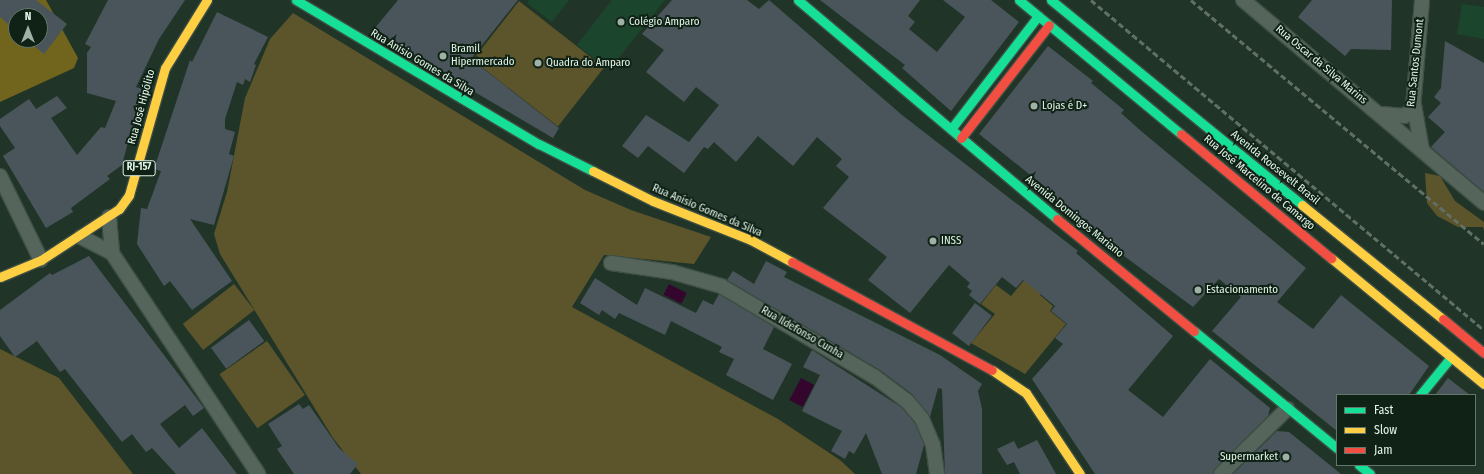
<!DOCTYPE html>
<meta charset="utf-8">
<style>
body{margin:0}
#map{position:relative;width:1484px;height:474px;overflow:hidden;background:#203528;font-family:"Fira Sans Condensed",sans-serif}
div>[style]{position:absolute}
.built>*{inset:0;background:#1b462d}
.green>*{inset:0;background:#5c542a;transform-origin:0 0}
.forest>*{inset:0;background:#71641c}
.water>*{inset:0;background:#34062d;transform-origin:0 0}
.building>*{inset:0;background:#4a555b;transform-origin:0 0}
.roads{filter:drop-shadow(1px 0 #3e4f44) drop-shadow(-1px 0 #3e4f44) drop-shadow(0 1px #3e4f44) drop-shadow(0 -1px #3e4f44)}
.street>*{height:14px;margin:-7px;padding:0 7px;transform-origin:7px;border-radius:7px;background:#56655c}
.fast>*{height:9px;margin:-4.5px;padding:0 4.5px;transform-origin:4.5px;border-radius:4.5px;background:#16e098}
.slow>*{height:9px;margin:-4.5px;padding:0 4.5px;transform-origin:4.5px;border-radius:4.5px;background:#ffcf43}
.jam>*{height:9px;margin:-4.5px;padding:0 4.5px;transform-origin:4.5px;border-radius:4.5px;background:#f24e42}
.rail>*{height:3px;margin-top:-1.5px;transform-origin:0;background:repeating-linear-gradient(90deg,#616f66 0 6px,transparent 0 9px)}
.dots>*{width:11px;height:11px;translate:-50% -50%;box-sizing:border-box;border:2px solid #102116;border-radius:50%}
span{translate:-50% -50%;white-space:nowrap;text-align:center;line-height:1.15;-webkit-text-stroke:4px #102116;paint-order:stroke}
.shield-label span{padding:1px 3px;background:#102116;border:1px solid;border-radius:3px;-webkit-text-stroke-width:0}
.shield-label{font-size:10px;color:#e1f6e7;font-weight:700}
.poi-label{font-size:11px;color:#e1f6e7}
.left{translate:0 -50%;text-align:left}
.right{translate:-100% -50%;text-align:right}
.street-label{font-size:11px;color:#e1f6e7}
.legend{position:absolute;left:1336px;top:394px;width:140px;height:72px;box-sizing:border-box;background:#102116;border:1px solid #64766a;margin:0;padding:5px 7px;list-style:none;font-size:12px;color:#e1f6e7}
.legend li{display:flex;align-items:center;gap:8px;height:20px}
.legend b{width:20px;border:1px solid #64766a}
.north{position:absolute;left:8px;top:8px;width:40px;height:40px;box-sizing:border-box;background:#102116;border:1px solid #64766a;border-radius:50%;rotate:0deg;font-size:11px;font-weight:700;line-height:16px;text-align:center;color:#e1f6e7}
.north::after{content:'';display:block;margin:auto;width:14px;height:18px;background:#9db2a4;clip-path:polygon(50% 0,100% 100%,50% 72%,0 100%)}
</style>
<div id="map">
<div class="built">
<i style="clip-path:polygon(529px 0,569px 0,552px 22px,527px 3px)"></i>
<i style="clip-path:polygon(612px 0,665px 0,609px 70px,577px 45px)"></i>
<i style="clip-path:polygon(1462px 4px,1484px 7px,1484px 39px,1457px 34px)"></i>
</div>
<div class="green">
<i style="left:519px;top:1px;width:108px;height:75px;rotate:38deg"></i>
<i style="clip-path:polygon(293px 13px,585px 190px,631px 210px,711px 237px,694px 264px,604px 255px,572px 307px,778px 419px,840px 460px,855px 474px,361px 474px,333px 438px,220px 254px,214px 234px,227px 192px,245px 98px,270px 39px)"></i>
<i style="clip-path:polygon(1425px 173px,1440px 176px,1455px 201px,1484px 222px,1484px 231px,1483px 227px,1458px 227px,1437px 216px,1427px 203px)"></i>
<i style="clip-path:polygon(1025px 279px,1043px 291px,1040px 295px,1053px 306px,1050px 311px,1066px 324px,1025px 374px,971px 343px,995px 314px,981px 304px,996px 285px,1011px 296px)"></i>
<i style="left:234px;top:284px;width:33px;height:65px;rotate:52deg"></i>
<i style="left:267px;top:341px;width:66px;height:58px;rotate:55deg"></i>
<i style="clip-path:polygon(0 349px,59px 378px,133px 474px,0 474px)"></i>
</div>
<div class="forest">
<i style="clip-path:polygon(evenodd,0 0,46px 0,78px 58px,74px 68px,0 102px,0 0,16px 16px,40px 16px,40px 40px,16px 40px,16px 16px)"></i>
</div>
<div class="water">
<i style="left:669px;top:284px;width:20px;height:12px;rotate:27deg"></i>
<i style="left:801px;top:378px;width:15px;height:25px;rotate:28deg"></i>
</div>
<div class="building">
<i style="clip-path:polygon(0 0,36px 0,67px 24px,44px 54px,27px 40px,40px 40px,40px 16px,16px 16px,16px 31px,0 17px)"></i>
<i style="clip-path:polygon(108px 0,185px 0,159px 39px,136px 87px,142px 89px,122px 165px,107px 176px,110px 179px,71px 208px,73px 212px,46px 228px,3px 156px,15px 148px,0 126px,0 119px,29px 99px,36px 109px,57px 96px,67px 108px,51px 118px,77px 155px,101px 127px,105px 128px,116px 101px,87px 93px,87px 53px,91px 47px,85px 44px)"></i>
<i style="clip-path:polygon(398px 0,518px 0,471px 59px,559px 128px,553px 138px,410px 54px,375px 28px)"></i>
<i style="clip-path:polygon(672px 0,747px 0,759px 9px,769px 0,902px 115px,1078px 251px,1076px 253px,1173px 336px,1128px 390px,1163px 417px,1210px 359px,1270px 408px,1268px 416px,1213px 474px,1095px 474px,1032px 379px,1063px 344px,1055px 338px,1067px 324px,1051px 311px,1055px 306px,1023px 280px,1016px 288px,1002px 277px,980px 304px,969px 295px,972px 291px,967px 287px,970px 283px,949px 265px,910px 313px,868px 280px,887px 257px,823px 208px,849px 177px,836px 166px,842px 159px,817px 137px,793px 166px,758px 136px,736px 162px,714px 142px,708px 149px,704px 147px,684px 173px,648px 146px,638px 158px,622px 146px,646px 115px,689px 142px,719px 105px,696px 87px,684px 102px,646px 72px,664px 50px,642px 34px)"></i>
<i style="clip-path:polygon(820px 0,920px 0,908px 16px,915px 22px,909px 29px,937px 52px,965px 17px,943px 0,991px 0,1019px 22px,951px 111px,902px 68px,905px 65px)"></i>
<i style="clip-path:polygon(1312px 0,1392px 0,1391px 50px,1351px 49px,1345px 56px,1298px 17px)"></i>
<i style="clip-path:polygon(217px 12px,268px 37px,254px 64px,256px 65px,250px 82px,245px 79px,243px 85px,237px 82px,225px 119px,225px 129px,235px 132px,229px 154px,234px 156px,214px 225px,190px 219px,232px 281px,192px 310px,170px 281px,164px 286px,137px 244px,141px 208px,147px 209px,161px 171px,154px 169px,190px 60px,192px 62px)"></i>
<i style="clip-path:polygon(1445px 41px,1484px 63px,1484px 192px,1431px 147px,1445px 132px,1428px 117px,1441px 103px,1434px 97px,1441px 88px)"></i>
<i style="clip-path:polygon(1048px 46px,1093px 81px,1091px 83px,1124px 110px,1121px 113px,1141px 131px,1306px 268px,1277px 302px,1313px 329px,1341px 295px,1429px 366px,1409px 395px,1337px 395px,1337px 431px,1212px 331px,1241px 297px,1219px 279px,1193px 307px,1093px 233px,1052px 197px,1054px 194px,979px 134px)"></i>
<i style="clip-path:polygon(89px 256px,204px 408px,193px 416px,185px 405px,160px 424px,179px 448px,202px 428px,237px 474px,176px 474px,152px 448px,146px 452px,132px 434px,122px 442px,65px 369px,60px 372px,37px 341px,15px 357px,0 336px,0 310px,50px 273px,52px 275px)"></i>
<i style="clip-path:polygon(766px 261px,787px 272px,784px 277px,940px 355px,982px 384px,978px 391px,982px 409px,982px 474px,945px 474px,942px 389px,938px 388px,930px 417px,912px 394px,880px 370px,727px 280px,733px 271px,754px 284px)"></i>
<i style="clip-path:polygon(595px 278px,637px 305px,645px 288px,696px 313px,703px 300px,713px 305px,719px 294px,774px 327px,763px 349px,792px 364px,773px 400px,726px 375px,734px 359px,719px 352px,722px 347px,671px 321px,665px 335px,619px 313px,615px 319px,602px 310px,599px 315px,580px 303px)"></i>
<i style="left:975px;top:303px;width:21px;height:38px;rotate:37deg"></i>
<i style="left:249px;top:320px;width:26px;height:47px;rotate:54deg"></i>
<i style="clip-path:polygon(812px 350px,901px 407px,915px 423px,924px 445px,916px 474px,882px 474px,866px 433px,854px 454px,849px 451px,845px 459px,831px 451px,842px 431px,802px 411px,820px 375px,803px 367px)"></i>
<i style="clip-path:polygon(1448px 378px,1453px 382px,1470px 395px,1435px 395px)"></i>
<i style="clip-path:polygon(299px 404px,303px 409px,309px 405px,339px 448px,358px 464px,350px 474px,294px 474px,277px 449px,282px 446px,268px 424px)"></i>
<i style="clip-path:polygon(1277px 431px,1289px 432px,1341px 474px,1233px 474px)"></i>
<i style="clip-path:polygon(1037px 440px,1056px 474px,1020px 474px,1014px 462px,1007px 465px,997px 449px,1014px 441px,1018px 449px)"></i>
</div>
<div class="roads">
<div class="street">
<i style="left:1243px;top:0;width:315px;rotate:40.1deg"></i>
<i style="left:1414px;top:105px;width:46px;rotate:79.9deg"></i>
<i style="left:1382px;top:114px;width:23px;rotate:5deg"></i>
<i style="left:1405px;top:116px;width:11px;rotate:-45deg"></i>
<i style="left:1413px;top:108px;width:108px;rotate:-85.2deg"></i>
<i style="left:0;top:176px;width:93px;rotate:64deg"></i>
<i style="left:109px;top:217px;width:36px;rotate:85deg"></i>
<i style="left:112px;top:253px;width:265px;rotate:56.5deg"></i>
<i style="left:81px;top:237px;width:35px;rotate:27deg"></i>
<i style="left:611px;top:263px;width:62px;rotate:8.4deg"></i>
<i style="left:672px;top:272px;width:51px;rotate:15.9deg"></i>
<i style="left:721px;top:286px;width:179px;rotate:30.6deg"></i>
<i style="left:875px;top:377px;width:40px;rotate:37deg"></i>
<i style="left:907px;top:401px;width:23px;rotate:50deg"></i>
<i style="left:922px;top:419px;width:28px;rotate:67deg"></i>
<i style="left:933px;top:445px;width:29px;rotate:82deg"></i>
<i style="left:1221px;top:474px;width:93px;rotate:-44.6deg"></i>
</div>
<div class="fast">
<i style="left:296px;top:0;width:282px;rotate:30.7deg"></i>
<i style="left:539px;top:144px;width:60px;rotate:26.6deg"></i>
<i style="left:798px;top:0;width:339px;rotate:40.2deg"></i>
<i style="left:1019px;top:0;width:210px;rotate:39.6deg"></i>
<i style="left:1051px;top:0;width:324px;rotate:39.2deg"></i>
<i style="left:951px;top:129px;width:143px;rotate:-52.4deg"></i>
<i style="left:1194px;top:331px;width:185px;rotate:39.3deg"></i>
<i style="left:1420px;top:395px;width:49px;rotate:-50.8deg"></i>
<i style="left:1359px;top:465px;width:14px;rotate:39deg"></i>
</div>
<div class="slow">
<i style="left:593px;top:171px;width:67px;rotate:26.6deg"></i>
<i style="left:653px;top:201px;width:105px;rotate:21.7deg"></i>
<i style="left:751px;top:240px;width:47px;rotate:28.2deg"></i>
<i style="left:1302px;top:205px;width:181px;rotate:39deg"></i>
<i style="left:1331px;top:258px;width:198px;rotate:39.5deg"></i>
<i style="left:0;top:277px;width:44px;rotate:-22.5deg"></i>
<i style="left:41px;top:260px;width:93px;rotate:-33.2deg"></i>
<i style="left:119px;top:209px;width:17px;rotate:-54deg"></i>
<i style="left:129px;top:195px;width:132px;rotate:-74.2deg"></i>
<i style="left:165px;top:68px;width:80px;rotate:-58.3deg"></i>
<i style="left:992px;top:370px;width:41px;rotate:34.1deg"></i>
<i style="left:1026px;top:393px;width:97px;rotate:56.3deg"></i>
</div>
<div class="jam">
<i style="left:1181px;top:134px;width:195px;rotate:39.6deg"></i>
<i style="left:961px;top:138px;width:143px;rotate:-52.1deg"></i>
<i style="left:1057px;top:219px;width:177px;rotate:39.3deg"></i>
<i style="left:792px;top:262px;width:227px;rotate:28.4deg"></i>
<i style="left:1443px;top:319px;width:53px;rotate:39.7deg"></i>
</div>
</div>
<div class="rail">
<i style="left:1091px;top:0;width:513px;rotate:40.02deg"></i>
<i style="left:1191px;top:0;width:381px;rotate:39.8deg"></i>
</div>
<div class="dots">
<i style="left:621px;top:22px;background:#9db2a4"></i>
<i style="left:443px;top:56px;background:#9db2a4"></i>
<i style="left:538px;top:63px;background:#9db2a4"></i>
<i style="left:1034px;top:106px;background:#9db2a4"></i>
<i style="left:933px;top:241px;background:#9db2a4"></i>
<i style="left:1198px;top:290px;background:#9db2a4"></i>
<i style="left:1286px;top:457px;background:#9db2a4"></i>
</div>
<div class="shield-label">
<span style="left:139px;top:168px">RJ-157</span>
</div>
<div class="poi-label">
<span class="left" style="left:629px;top:22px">Colégio Amparo</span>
<span class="left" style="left:451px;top:56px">Bramil<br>Hipermercado</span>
<span class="left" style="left:546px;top:63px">Quadra do Amparo</span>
<span class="left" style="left:1042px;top:106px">Lojas é D+</span>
<span class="left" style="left:941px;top:241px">INSS</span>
<span class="left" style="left:1206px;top:290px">Estacionamento</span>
<span class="right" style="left:1278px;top:457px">Supermarket</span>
</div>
<div class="street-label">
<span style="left:422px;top:63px;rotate:31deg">Rua Anísio Gomes da Silva</span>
<span style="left:1416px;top:63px;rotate:-84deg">Rua Santos Dumont</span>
<span style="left:1321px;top:65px;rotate:40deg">Rua Oscar da Silva Marins</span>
<span style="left:142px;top:107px;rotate:-75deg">Rua José Hipólito</span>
<span style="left:1275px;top:168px;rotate:39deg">Avenida Roosevelt Brasil</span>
<span style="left:1259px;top:183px;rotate:40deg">Rua José Marcelino de Camargo</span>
<span style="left:707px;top:211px;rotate:23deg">Rua Anísio Gomes da Silva</span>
<span style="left:1074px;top:217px;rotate:39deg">Avenida Domingos Mariano</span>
<span style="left:802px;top:333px;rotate:30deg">Rua Ildefonso Cunha</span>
</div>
<ul class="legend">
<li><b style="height:5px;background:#16e098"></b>Fast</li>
<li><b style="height:5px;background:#ffcf43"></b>Slow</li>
<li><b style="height:5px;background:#f24e42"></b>Jam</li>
</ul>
<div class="north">N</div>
</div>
